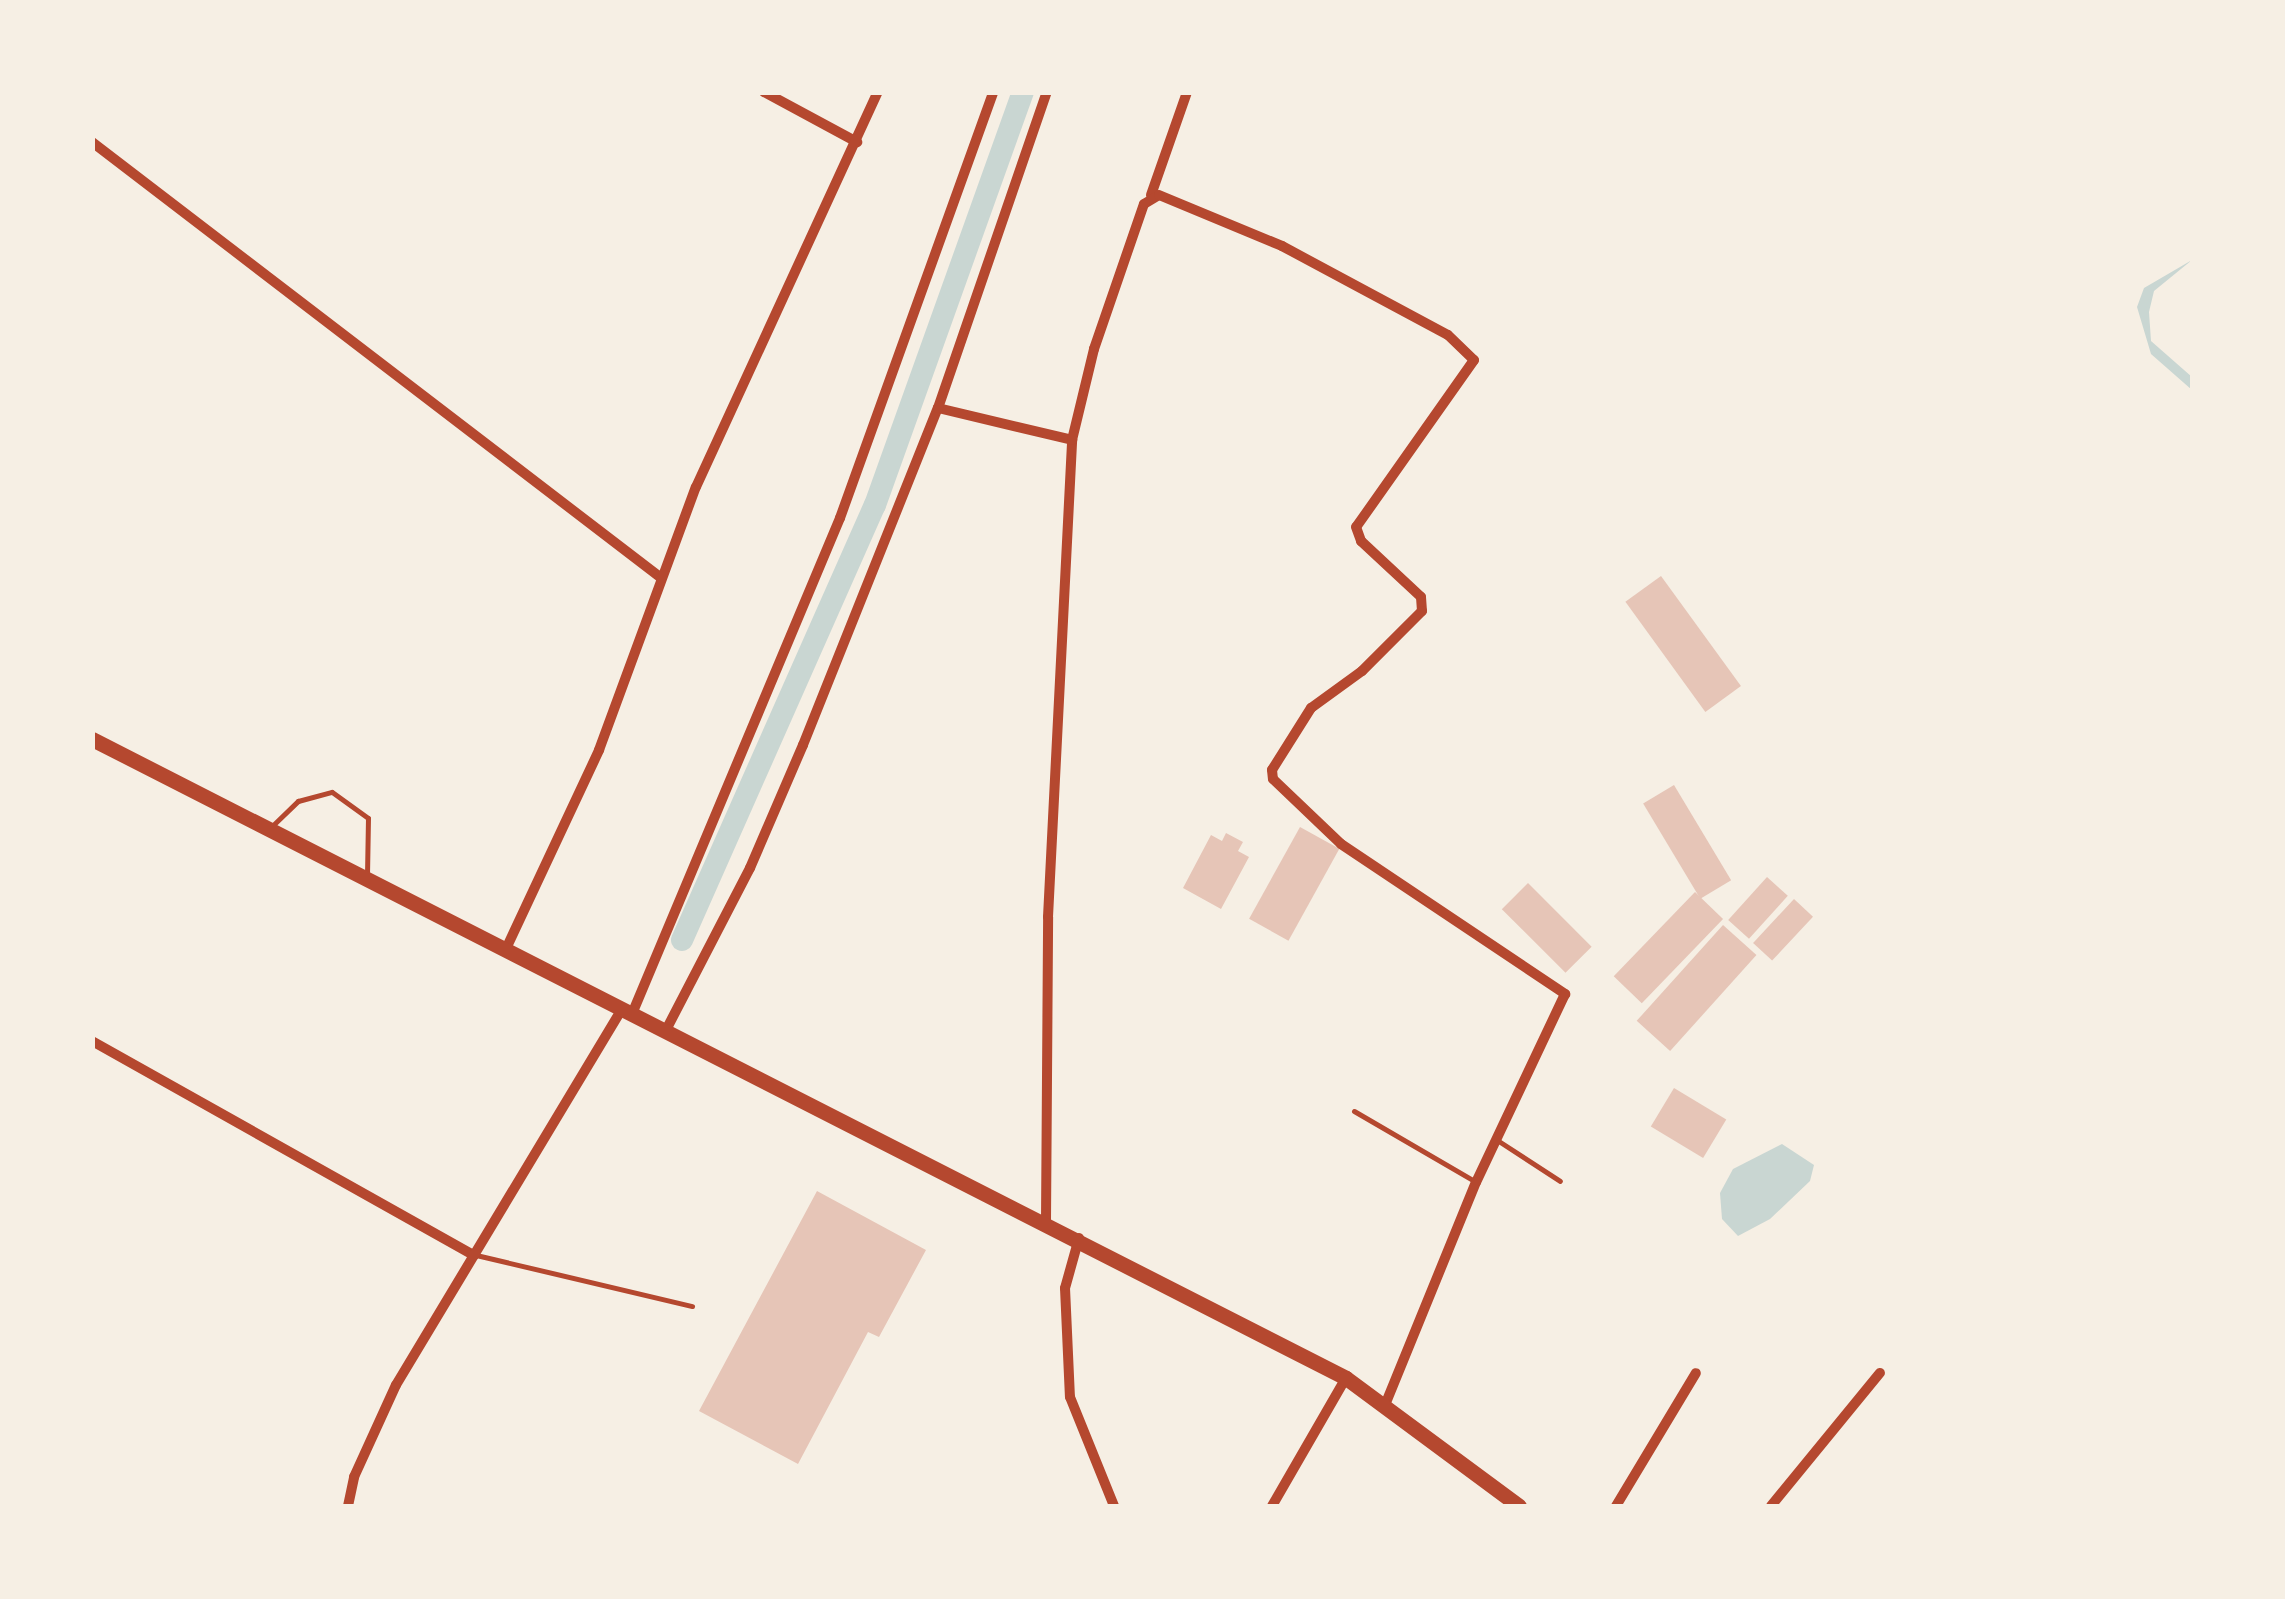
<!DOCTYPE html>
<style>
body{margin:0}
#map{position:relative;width:2285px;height:1599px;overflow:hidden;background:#f6efe4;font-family:Raleway,sans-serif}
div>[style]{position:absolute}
.water>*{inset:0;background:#c9d6d2}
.canal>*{height:22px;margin:-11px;padding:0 11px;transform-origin:11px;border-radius:11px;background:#c9d6d2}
.building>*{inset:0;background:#e6c5b7;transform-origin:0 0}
.service>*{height:5px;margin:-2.5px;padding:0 2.5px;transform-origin:2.5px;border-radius:2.5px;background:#b5482f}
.minor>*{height:10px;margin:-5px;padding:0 5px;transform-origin:5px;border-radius:5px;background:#b5482f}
.trunk>*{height:15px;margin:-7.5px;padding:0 7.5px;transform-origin:7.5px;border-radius:7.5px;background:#b5482f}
span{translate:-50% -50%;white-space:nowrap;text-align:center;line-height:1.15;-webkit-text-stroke:9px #f6efe4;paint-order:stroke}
.frame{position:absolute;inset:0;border:95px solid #f6efe4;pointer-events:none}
</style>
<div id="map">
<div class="water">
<i style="clip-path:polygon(2192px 260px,2154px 291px,2149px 312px,2151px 341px,2192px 377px,2192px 390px,2151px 354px,2137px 307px,2144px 288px)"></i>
<i style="clip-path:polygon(1782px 1144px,1814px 1165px,1810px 1181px,1770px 1219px,1738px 1236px,1722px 1219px,1720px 1193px,1733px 1169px)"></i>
</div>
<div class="canal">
<i style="left:682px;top:940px;width:476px;rotate:-66.1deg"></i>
<i style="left:875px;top:505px;width:439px;rotate:-70.3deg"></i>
</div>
<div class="building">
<i style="left:1661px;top:576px;width:136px;height:44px;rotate:54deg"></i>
<i style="left:1674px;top:785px;width:111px;height:36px;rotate:59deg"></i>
<i style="left:1300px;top:827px;width:45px;height:105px;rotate:29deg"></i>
<i style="clip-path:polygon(1226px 833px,1243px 842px,1238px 851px,1249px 857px,1221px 909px,1183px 888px,1211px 835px,1222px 841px)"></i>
<i style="left:1767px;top:877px;width:28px;height:58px;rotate:42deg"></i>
<i style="left:1528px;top:883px;width:90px;height:37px;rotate:45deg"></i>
<i style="left:1695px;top:892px;width:39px;height:117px;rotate:44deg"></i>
<i style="left:1794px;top:899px;width:26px;height:60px;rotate:43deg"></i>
<i style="left:1723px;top:925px;width:45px;height:129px;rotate:42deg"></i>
<i style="left:1674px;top:1088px;width:61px;height:45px;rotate:31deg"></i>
<i style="clip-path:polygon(817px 1191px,926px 1250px,879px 1337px,868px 1332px,798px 1464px,699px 1411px)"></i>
</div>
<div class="service">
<i style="left:270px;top:828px;width:39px;rotate:-44deg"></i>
<i style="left:298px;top:801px;width:35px;rotate:-15deg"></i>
<i style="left:332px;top:792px;width:44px;rotate:35.8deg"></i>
<i style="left:368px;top:818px;width:55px;rotate:91deg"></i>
<i style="left:1354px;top:1111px;width:141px;rotate:30.2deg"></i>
<i style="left:1497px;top:1140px;width:75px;rotate:33.1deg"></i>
<i style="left:476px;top:1255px;width:222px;rotate:13.3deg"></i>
</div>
<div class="minor">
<i style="left:764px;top:92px;width:106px;rotate:28.3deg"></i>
<i style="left:92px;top:142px;width:715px;rotate:37.45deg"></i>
<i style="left:1151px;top:195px;width:109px;rotate:-70.7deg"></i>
<i style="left:938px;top:408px;width:138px;rotate:13.4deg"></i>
<i style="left:505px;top:951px;width:222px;rotate:-64.9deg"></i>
<i style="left:599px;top:750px;width:280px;rotate:-69.8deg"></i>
<i style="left:696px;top:487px;width:435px;rotate:-65.3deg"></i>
<i style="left:632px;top:1014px;width:538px;rotate:-67.25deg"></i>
<i style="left:840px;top:518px;width:453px;rotate:-70.2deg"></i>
<i style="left:665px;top:1032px;width:185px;rotate:-62.6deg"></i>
<i style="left:750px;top:868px;width:134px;rotate:-66.7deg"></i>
<i style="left:803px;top:745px;width:363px;rotate:-68.2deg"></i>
<i style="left:938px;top:408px;width:334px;rotate:-71deg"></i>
<i style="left:92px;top:1041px;width:438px;rotate:29.3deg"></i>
<i style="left:1046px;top:1221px;width:304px;rotate:-89.6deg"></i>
<i style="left:1048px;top:917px;width:478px;rotate:-87.1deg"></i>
<i style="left:1072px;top:440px;width:94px;rotate:-76.4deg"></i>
<i style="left:1094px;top:349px;width:153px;rotate:-71deg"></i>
<i style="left:1144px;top:204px;width:17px;rotate:-31deg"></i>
<i style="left:1159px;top:195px;width:133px;rotate:22.5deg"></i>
<i style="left:1282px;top:246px;width:188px;rotate:28.2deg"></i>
<i style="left:1448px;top:335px;width:36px;rotate:44deg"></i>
<i style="left:1474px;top:360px;width:204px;rotate:125.2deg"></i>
<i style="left:1356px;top:527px;width:15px;rotate:70deg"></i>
<i style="left:1361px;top:541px;width:82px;rotate:43deg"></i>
<i style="left:1421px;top:597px;width:14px;rotate:86deg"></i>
<i style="left:1422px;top:611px;width:85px;rotate:135deg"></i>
<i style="left:1362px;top:671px;width:63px;rotate:144deg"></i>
<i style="left:1311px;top:708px;width:73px;rotate:122.2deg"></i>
<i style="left:1272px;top:770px;width:9px;rotate:84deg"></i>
<i style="left:1273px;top:779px;width:94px;rotate:43.7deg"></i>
<i style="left:1341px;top:844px;width:270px;rotate:33.8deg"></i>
<i style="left:1565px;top:994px;width:208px;rotate:115.3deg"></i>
<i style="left:1476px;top:1182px;width:239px;rotate:112.2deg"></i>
<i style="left:1079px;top:1238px;width:52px;rotate:105.6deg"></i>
<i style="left:1065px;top:1288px;width:109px;rotate:87.4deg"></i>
<i style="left:1070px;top:1397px;width:118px;rotate:68deg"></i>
<i style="left:348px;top:1506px;width:30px;rotate:-78deg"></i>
<i style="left:354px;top:1477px;width:101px;rotate:-65.5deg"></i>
<i style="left:396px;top:1385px;width:439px;rotate:-59deg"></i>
<i style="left:1272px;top:1506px;width:148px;rotate:-60deg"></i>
<i style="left:1616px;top:1506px;width:155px;rotate:-59deg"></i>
<i style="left:1771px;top:1506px;width:172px;rotate:-50.7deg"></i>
</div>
<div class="trunk">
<i style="left:92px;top:739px;width:1407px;rotate:27deg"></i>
<i style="left:1346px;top:1378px;width:215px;rotate:36.5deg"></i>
</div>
<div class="frame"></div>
</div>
